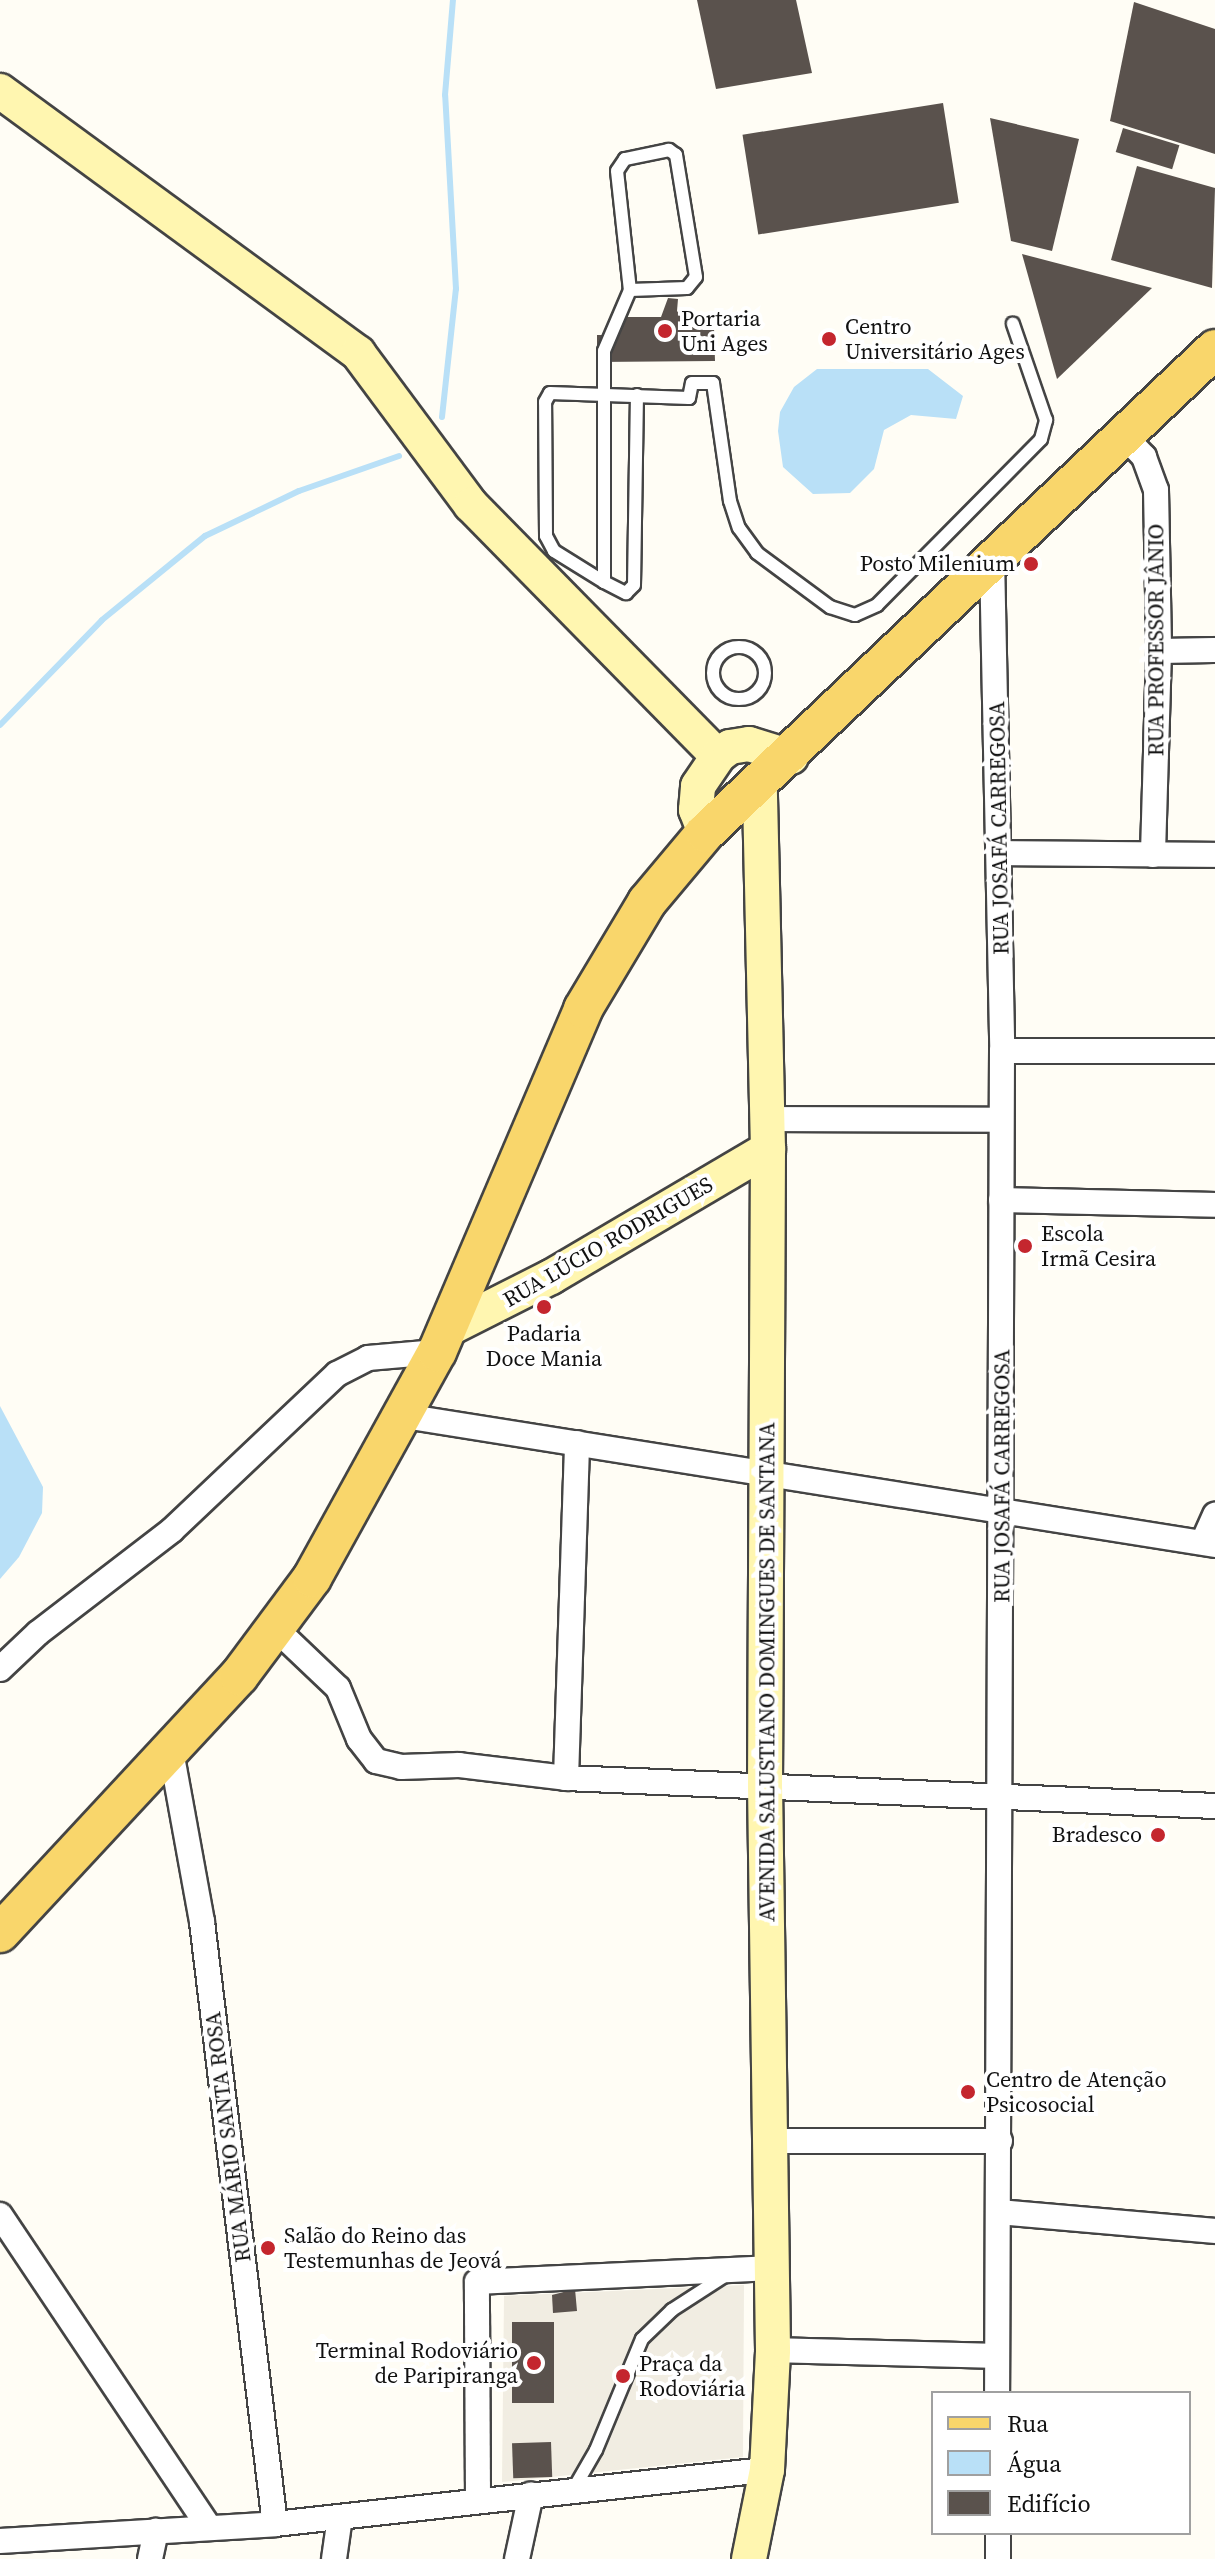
<!DOCTYPE html>
<meta charset="utf-8">
<style>
body{margin:0}
#map{position:relative;width:1215px;height:2559px;overflow:hidden;background:#fffdf5;font-family:"Source Serif 4",serif}
div>[style]{position:absolute}
.plaza>*{inset:0;background:#f1ede2}
.water>*{inset:0;background:#b9e0f7}
.stream>*{height:6px;margin:-3px;padding:0 3px;transform-origin:3px;border-radius:3px;background:#b9e0f7}
.building>*{inset:0;background:#5a524d;transform-origin:0 0}
.roads{filter:drop-shadow(2px 0 #444) drop-shadow(-2px 0 #444) drop-shadow(0 2px #444) drop-shadow(0 -2px #444)}
.lane>*{height:12px;margin:-6px;padding:0 6px;transform-origin:6px;border-radius:6px;background:#fff}
.lane>.ring{margin:-6px;padding:0;box-sizing:content-box;background:none;border:12px solid #fff;border-radius:50%}
.street>*{height:24px;margin:-12px;padding:0 12px;transform-origin:12px;border-radius:12px;background:#fff}
.secondary>*{height:34px;margin:-17px;padding:0 17px;transform-origin:17px;border-radius:17px;background:#fff6b0}
.primary>*{height:38px;margin:-19px;padding:0 19px;transform-origin:19px;border-radius:19px;background:#f9d66b}
.dots>*{width:22px;height:22px;translate:-50% -50%;box-sizing:border-box;border:4px solid #fff;border-radius:50%}
span{translate:-50% -50%;white-space:nowrap;text-align:center;line-height:1.15;-webkit-text-stroke:8px #fff;paint-order:stroke}
.poi-label{font-size:22px;color:#111}
.left{translate:0 -50%;text-align:left}
.right{translate:-100% -50%;text-align:right}
.street-label{font-size:22px;color:#111}
.legend{position:absolute;left:931px;top:2391px;width:260px;height:144px;box-sizing:border-box;background:#fff;border:2px solid #a0a0a0;margin:0;padding:10px 14px;list-style:none;font-size:24px;color:#111}
.legend li{display:flex;align-items:center;gap:16px;height:40px}
.legend b{width:40px;border:2px solid #a0a0a0}
</style>
<div id="map">
<div class="plaza">
<i style="clip-path:polygon(744px 2285px,743px 2457px,502px 2482px,504px 2296px)"></i>
</div>
<div class="water">
<i style="clip-path:polygon(817px 369px,928px 369px,963px 396px,956px 419px,911px 415px,884px 430px,874px 469px,850px 493px,813px 494px,783px 467px,778px 431px,780px 412px,794px 387px)"></i>
<i style="clip-path:polygon(0 1406px,43px 1487px,42px 1513px,19px 1557px,0 1579px)"></i>
</div>
<div class="stream">
<i style="left:442px;top:417px;width:129px;rotate:-83.8deg"></i>
<i style="left:456px;top:289px;width:194px;rotate:-93.2deg"></i>
<i style="left:445px;top:95px;width:95px;rotate:-85.2deg"></i>
<i style="left:0;top:725px;width:146px;rotate:-45.8deg"></i>
<i style="left:102px;top:620px;width:133px;rotate:-39.2deg"></i>
<i style="left:205px;top:536px;width:104px;rotate:-25.6deg"></i>
<i style="left:299px;top:491px;width:106px;rotate:-19.3deg"></i>
</div>
<div class="building">
<i style="clip-path:polygon(697px 0,796px 0,812px 73px,716px 89px)"></i>
<i style="clip-path:polygon(1134px 2px,1215px 29px,1215px 154px,1110px 121px)"></i>
<i style="left:943px;top:103px;width:101px;height:203px;rotate:81deg"></i>
<i style="clip-path:polygon(990px 118px,1079px 139px,1052px 251px,1011px 241px)"></i>
<i style="left:1123px;top:128px;width:59px;height:25px;rotate:17deg"></i>
<i style="clip-path:polygon(1137px 166px,1215px 188px,1212px 288px,1111px 260px)"></i>
<i style="clip-path:polygon(1022px 254px,1152px 288px,1057px 379px)"></i>
<i style="clip-path:polygon(668px 298px,678px 299px,677px 311px,690px 327px,714px 327px,715px 361px,597px 362px,597px 335px,615px 335px,615px 317px,661px 317px)"></i>
<i style="clip-path:polygon(575px 2289px,577px 2311px,553px 2313px,552px 2295px)"></i>
<i style="left:554px;top:2322px;width:81px;height:42px;rotate:90deg"></i>
<i style="left:551px;top:2442px;width:35px;height:39px;rotate:88deg"></i>
</div>
<div class="roads">
<div class="lane">
<i style="left:630px;top:290px;width:57px;rotate:-2deg"></i>
<i style="left:687px;top:288px;width:14px;rotate:-51deg"></i>
<i style="left:696px;top:277px;width:124px;rotate:-99.3deg"></i>
<i style="left:676px;top:155px;width:9px;rotate:-144deg"></i>
<i style="left:669px;top:150px;width:45px;rotate:168.4deg"></i>
<i style="left:625px;top:159px;width:14px;rotate:124deg"></i>
<i style="left:617px;top:171px;width:120px;rotate:83.8deg"></i>
<i style="left:630px;top:290px;width:66px;rotate:113.1deg"></i>
<i style="left:604px;top:351px;width:231px;rotate:90deg"></i>
<i style="left:604px;top:582px;width:25px;rotate:27deg"></i>
<i style="left:626px;top:593px;width:11px;rotate:-45deg"></i>
<i style="left:634px;top:585px;width:190px;rotate:-89.1deg"></i>
<i style="left:604px;top:582px;width:59px;rotate:-148.2deg"></i>
<i style="left:554px;top:551px;width:17px;rotate:-118deg"></i>
<i style="left:546px;top:536px;width:134px;rotate:-90.4deg"></i>
<i style="left:545px;top:402px;width:10px;rotate:-61deg"></i>
<i style="left:550px;top:393px;width:139px;rotate:2.1deg"></i>
<i style="left:689px;top:398px;width:15px;rotate:-79deg"></i>
<i style="left:692px;top:383px;width:21px"></i>
<i style="left:713px;top:383px;width:119px;rotate:81.8deg"></i>
<i style="left:730px;top:501px;width:28px;rotate:72deg"></i>
<i style="left:739px;top:528px;width:31px;rotate:54deg"></i>
<i style="left:757px;top:553px;width:91px;rotate:36.5deg"></i>
<i style="left:830px;top:607px;width:26px;rotate:18deg"></i>
<i style="left:855px;top:615px;width:24px;rotate:-24deg"></i>
<i style="left:877px;top:605px;width:233px;rotate:-45.3deg"></i>
<i style="left:1041px;top:439px;width:20px;rotate:-75deg"></i>
<i style="left:1046px;top:420px;width:102px;rotate:-109deg"></i>
<i class="ring" style="left:713px;top:647px;width:40px;height:40px"></i>
<i style="left:573px;top:2490px;width:46px;rotate:-60.1deg"></i>
<i style="left:596px;top:2450px;width:120px;rotate:-67.5deg"></i>
<i style="left:642px;top:2339px;width:42px;rotate:-44deg"></i>
<i style="left:672px;top:2310px;width:64px;rotate:-32.9deg"></i>
</div>
<div class="street">
<i style="left:1124px;top:436px;width:29px;rotate:46deg"></i>
<i style="left:1144px;top:457px;width:35px;rotate:70deg"></i>
<i style="left:1156px;top:490px;width:161px;rotate:88.9deg"></i>
<i style="left:1159px;top:651px;width:204px;rotate:91.7deg"></i>
<i style="left:992px;top:558px;width:493px;rotate:88.8deg"></i>
<i style="left:1002px;top:1051px;width:1342px;rotate:90.21deg"></i>
<i style="left:1159px;top:651px;width:56px;rotate:-1deg"></i>
<i style="left:1001px;top:853px;width:214px;rotate:0.5deg"></i>
<i style="left:1002px;top:1051px;width:213px"></i>
<i style="left:768px;top:1119px;width:232px;rotate:0.2deg"></i>
<i style="left:1001px;top:1200px;width:214px;rotate:1.3deg"></i>
<i style="left:404px;top:1416px;width:821px;rotate:9.04deg"></i>
<i style="left:1203px;top:1542px;width:30px;rotate:-66deg"></i>
<i style="left:277px;top:1630px;width:84px;rotate:43.6deg"></i>
<i style="left:338px;top:1688px;width:55px;rotate:67.6deg"></i>
<i style="left:359px;top:1739px;width:28px;rotate:52deg"></i>
<i style="left:376px;top:1761px;width:26px;rotate:13deg"></i>
<i style="left:401px;top:1767px;width:58px;rotate:-2deg"></i>
<i style="left:459px;top:1765px;width:108px;rotate:6.9deg"></i>
<i style="left:566px;top:1778px;width:650px;rotate:2.47deg"></i>
<i style="left:0;top:1669px;width:52px;rotate:-43.5deg"></i>
<i style="left:38px;top:1633px;width:169px;rotate:-37.5deg"></i>
<i style="left:172px;top:1530px;width:227px;rotate:-43.4deg"></i>
<i style="left:337px;top:1374px;width:35px;rotate:-27deg"></i>
<i style="left:368px;top:1358px;width:69px;rotate:-5deg"></i>
<i style="left:171px;top:1751px;width:174px;rotate:79.7deg"></i>
<i style="left:202px;top:1922px;width:606px;rotate:83.09deg"></i>
<i style="left:566px;top:1778px;width:335px;rotate:-88.1deg"></i>
<i style="left:769px;top:2141px;width:231px"></i>
<i style="left:999px;top:2212px;width:217px;rotate:5deg"></i>
<i style="left:0;top:2215px;width:374px;rotate:56.2deg"></i>
<i style="left:773px;top:2350px;width:224px;rotate:1.5deg"></i>
<i style="left:478px;top:2498px;width:216px;rotate:-90.3deg"></i>
<i style="left:477px;top:2282px;width:295px;rotate:-2.7deg"></i>
<i style="left:998px;top:2533px;width:26px;rotate:90deg"></i>
<i style="left:0;top:2541px;width:276px;rotate:-3.5deg"></i>
<i style="left:275px;top:2524px;width:495px;rotate:-6.3deg"></i>
<i style="left:150px;top:2559px;width:29px;rotate:-78deg"></i>
<i style="left:334px;top:2559px;width:42px;rotate:-81.9deg"></i>
<i style="left:517px;top:2559px;width:66px;rotate:-77.8deg"></i>
</div>
<div class="secondary">
<i style="left:0;top:91px;width:444px;rotate:36.2deg"></i>
<i style="left:358px;top:353px;width:189px;rotate:53.4deg"></i>
<i style="left:471px;top:505px;width:352px;rotate:45.5deg"></i>
<i style="left:705px;top:833px;width:25px;rotate:-111deg"></i>
<i style="left:696px;top:810px;width:24px;rotate:-85deg"></i>
<i style="left:698px;top:786px;width:36px;rotate:-56deg"></i>
<i style="left:718px;top:756px;width:15px;rotate:-37deg"></i>
<i style="left:730px;top:747px;width:19px;rotate:-9deg"></i>
<i style="left:749px;top:744px;width:44px;rotate:17.2deg"></i>
<i style="left:446px;top:1330px;width:118px;rotate:-26.8deg"></i>
<i style="left:551px;top:1277px;width:252px;rotate:-30.5deg"></i>
<i style="left:749px;top:2559px;width:91px;rotate:-78.6deg"></i>
<i style="left:767px;top:2470px;width:120px;rotate:-87.1deg"></i>
<i style="left:773px;top:2350px;width:563px;rotate:-90.81deg"></i>
<i style="left:765px;top:1787px;width:638px;rotate:-89.73deg"></i>
<i style="left:768px;top:1149px;width:366px;rotate:-91.3deg"></i>
</div>
<div class="primary">
<i style="left:0;top:1933px;width:351px;rotate:-47.1deg"></i>
<i style="left:239px;top:1676px;width:122px;rotate:-53.3deg"></i>
<i style="left:312px;top:1578px;width:258px;rotate:-61.1deg"></i>
<i style="left:437px;top:1352px;width:373px;rotate:-66.9deg"></i>
<i style="left:583px;top:1009px;width:125px;rotate:-59.1deg"></i>
<i style="left:647px;top:902px;width:90px;rotate:-50deg"></i>
<i style="left:705px;top:833px;width:703px;rotate:-43.5deg"></i>
</div>
</div>
<div class="dots">
<i style="left:665px;top:331px;background:#c4262e"></i>
<i style="left:829px;top:339px;background:#c4262e"></i>
<i style="left:1031px;top:564px;background:#c4262e"></i>
<i style="left:1025px;top:1246px;background:#c4262e"></i>
<i style="left:544px;top:1307px;background:#c4262e"></i>
<i style="left:1158px;top:1835px;background:#c4262e"></i>
<i style="left:968px;top:2092px;background:#c4262e"></i>
<i style="left:268px;top:2248px;background:#c4262e"></i>
<i style="left:534px;top:2363px;background:#c4262e"></i>
<i style="left:623px;top:2376px;background:#c4262e"></i>
</div>
<div class="poi-label">
<span class="left" style="left:681px;top:331px">Portaria<br>Uni Ages</span>
<span class="left" style="left:845px;top:339px">Centro<br>Universitário Ages</span>
<span class="right" style="left:1015px;top:564px">Posto Milenium</span>
<span class="left" style="left:1041px;top:1246px">Escola<br>Irmã Cesira</span>
<span style="left:544px;top:1346px">Padaria<br>Doce Mania</span>
<span class="right" style="left:1142px;top:1835px">Bradesco</span>
<span class="left" style="left:986px;top:2092px">Centro de Atenção<br>Psicosocial</span>
<span class="left" style="left:284px;top:2248px">Salão do Reino das<br>Testemunhas de Jeová</span>
<span class="right" style="left:518px;top:2363px">Terminal Rodoviário<br>de Paripiranga</span>
<span class="left" style="left:639px;top:2376px">Praça da<br>Rodoviária</span>
</div>
<div class="street-label">
<span style="left:1156px;top:640px;rotate:-90deg">RUA PROFESSOR JÂNIO</span>
<span style="left:999px;top:828px;rotate:-91deg">RUA JOSAFÁ CARREGOSA</span>
<span style="left:608px;top:1242px;rotate:-30deg">RUA LÚCIO RODRIGUES</span>
<span style="left:1002px;top:1476px;rotate:-90deg">RUA JOSAFÁ CARREGOSA</span>
<span style="left:767px;top:1672px;rotate:-90deg">AVENIDA SALUSTIANO DOMINGUES DE SANTANA</span>
<span style="left:228px;top:2137px;rotate:-97deg">RUA MÁRIO SANTA ROSA</span>
</div>
<ul class="legend">
<li><b style="height:10px;background:#f9d66b"></b>Rua</li>
<li><b style="height:22px;background:#b9e0f7"></b>Água</li>
<li><b style="height:22px;background:#5a524d"></b>Edifício</li>
</ul>
</div>
